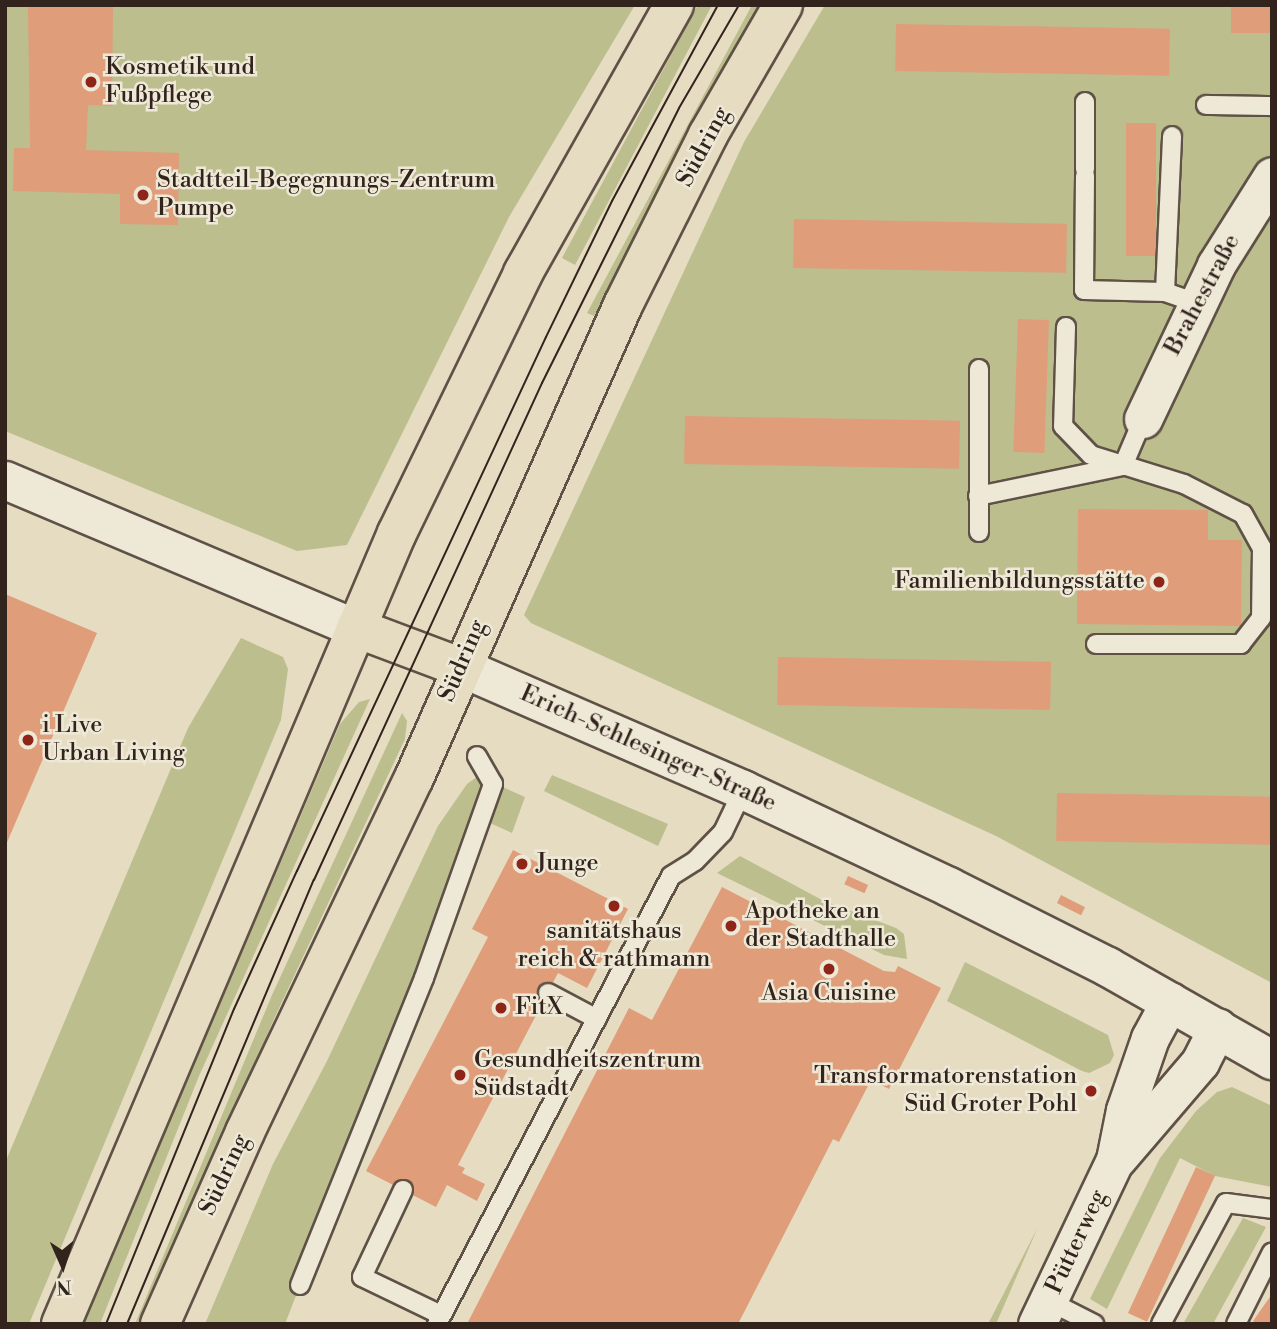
<!DOCTYPE html>
<meta charset="utf-8">
<style>
body{margin:0}
#map{position:relative;width:1277px;height:1329px;overflow:hidden;background:#e5dcc2;font-family:"Libre Bodoni",serif}
div>[style]{position:absolute}
.green>*{inset:0;background:#bcbe8e}
.building>*{inset:0;background:#df9d7a;transform-origin:0 0}
.roads{filter:drop-shadow(2px 0 #5f5146) drop-shadow(-2px 0 #5f5146) drop-shadow(0 2px #5f5146) drop-shadow(0 -2px #5f5146)}
.service>*{height:18px;margin:-9px;padding:0 9px;transform-origin:9px;border-radius:9px;background:#eee8d7}
.minor>*{height:37px;margin:-18.5px;padding:0 18.5px;transform-origin:18.5px;border-radius:18.5px;background:#eee8d7}
.tertiary>*{height:38px;margin:-19px;padding:0 19px;transform-origin:19px;border-radius:19px;background:#eee8d7}
.primary>*{height:38px;margin:-19px;padding:0 19px;transform-origin:19px;border-radius:19px;background:#e5dcc2}
.tram>*{height:2px;margin:-1px;padding:0 1px;transform-origin:1px;border-radius:1px;background:#32231d}
.dots>*{width:19px;height:19px;translate:-50% -50%;box-sizing:border-box;border:4px solid #eee8d7;border-radius:50%}
span{translate:-50% -50%;white-space:nowrap;text-align:center;line-height:1.15;-webkit-text-stroke:5px #eee8d7;paint-order:stroke}
.poi-label{font-size:24px;color:#32231d}
.left{translate:0 -50%;text-align:left}
.right{translate:-100% -50%;text-align:right}
.street-label{font-size:24px;color:#32231d}
.frame{position:absolute;inset:0;border:7px solid #32231d;pointer-events:none}
.north{position:absolute;left:28px;top:1231px;width:70px;height:70px;-webkit-text-stroke:5px #eee8d7;paint-order:stroke;rotate:177deg;font-size:19px;font-weight:700;line-height:28px;text-align:center;color:#32231d}
.north::after{content:'';display:block;margin:auto;width:24px;height:32px;background:#32231d;clip-path:polygon(50% 0,100% 100%,50% 72%,0 100%)}
</style>
<div id="map">
<div class="green">
<i style="clip-path:polygon(5px 5px,635px 5px,509px 217px,347px 545px,297px 551px,5px 431px)"></i>
<i style="clip-path:polygon(698px 5px,712px 5px,575px 265px,562px 258px)"></i>
<i style="clip-path:polygon(752px 5px,766px 5px,601px 319px,587px 313px)"></i>
<i style="clip-path:polygon(825px 5px,1272px 5px,1272px 983px,996px 836px,531px 623px,524px 615px,744px 142px)"></i>
<i style="clip-path:polygon(241px 638px,283px 657px,288px 669px,281px 720px,29px 1324px,5px 1324px,5px 1163px,188px 728px)"></i>
<i style="clip-path:polygon(370px 699px,199px 1076px,100px 1324px,83px 1324px,340px 724px,359px 702px)"></i>
<i style="clip-path:polygon(402px 713px,407px 721px,405px 739px,274px 1019px,144px 1324px,135px 1324px,272px 995px)"></i>
<i style="clip-path:polygon(552px 775px,668px 824px,658px 846px,544px 791px)"></i>
<i style="clip-path:polygon(478px 776px,525px 797px,512px 833px,481px 819px,285px 1324px,205px 1324px,273px 1164px,326px 1063px,438px 826px,467px 784px)"></i>
<i style="clip-path:polygon(740px 856px,822px 900px,896px 928px,904px 934px,907px 959px,884px 955px,717px 873px)"></i>
<i style="clip-path:polygon(965px 962px,1108px 1035px,1114px 1055px,1110px 1063px,1089px 1073px,1082px 1071px,947px 1001px)"></i>
<i style="clip-path:polygon(1232px 1087px,1272px 1106px,1272px 1187px,1215px 1176px,1180px 1158px,1107px 1309px,1090px 1299px,1160px 1158px,1196px 1111px,1217px 1092px)"></i>
<i style="clip-path:polygon(1243px 1218px,1266px 1227px,1213px 1324px,1183px 1324px)"></i>
<i style="clip-path:polygon(1038px 1227px,996px 1324px,988px 1324px)"></i>
</div>
<div class="building">
<i style="clip-path:polygon(28px 5px,113px 7px,112px 106px,88px 105px,86px 150px,179px 153px,178px 225px,120px 224px,120px 194px,13px 191px,14px 148px,30px 148px)"></i>
<i style="left:1231px;top:5px;width:41px;height:28px"></i>
<i style="left:896px;top:24px;width:274px;height:47px;rotate:1deg"></i>
<i style="left:1126px;top:123px;width:30px;height:133px"></i>
<i style="left:794px;top:219px;width:273px;height:49px;rotate:1deg"></i>
<i style="left:1018px;top:319px;width:31px;height:133px;rotate:2deg"></i>
<i style="left:685px;top:416px;width:275px;height:48px;rotate:1deg"></i>
<i style="clip-path:polygon(1078px 509px,1208px 510px,1208px 540px,1242px 540px,1241px 626px,1077px 624px)"></i>
<i style="clip-path:polygon(5px 594px,97px 633px,5px 847px)"></i>
<i style="left:778px;top:657px;width:273px;height:48px;rotate:1deg"></i>
<i style="left:1057px;top:793px;width:215px;height:48px;rotate:1deg"></i>
<i style="clip-path:polygon(513px 850px,628px 909px,587px 988px,558px 973px,458px 1165px,465px 1168px,462px 1173px,485px 1184px,477px 1201px,447px 1185px,436px 1207px,366px 1171px,488px 937px,472px 929px)"></i>
<i style="left:848px;top:876px;width:22px;height:9px;rotate:24deg"></i>
<i style="clip-path:polygon(722px 887px,884px 971px,895px 972px,898px 966px,941px 988px,889px 1089px,871px 1080px,839px 1142px,833px 1139px,738px 1324px,467px 1324px,629px 1008px,652px 1020px)"></i>
<i style="left:1061px;top:895px;width:27px;height:9px;rotate:27deg"></i>
<i style="clip-path:polygon(1091px 1083px,1097px 1087px,1091px 1100px,1085px 1096px)"></i>
<i style="left:1196px;top:1167px;width:21px;height:161px;rotate:25deg"></i>
<i style="clip-path:polygon(1272px 1294px,1272px 1324px,1257px 1324px,1253px 1321px)"></i>
</div>
<div class="roads">
<div class="service">
<i style="left:1206px;top:105px;width:66px;rotate:0.9deg"></i>
<i style="left:1085px;top:169px;width:67px;rotate:-90deg"></i>
<i style="left:1085px;top:176px;width:114px;rotate:90.5deg"></i>
<i style="left:1084px;top:290px;width:81px;rotate:1.4deg"></i>
<i style="left:1165px;top:292px;width:34px;rotate:19deg"></i>
<i style="left:1165px;top:292px;width:156px;rotate:-87.4deg"></i>
<i style="left:1066px;top:327px;width:99px;rotate:91.7deg"></i>
<i style="left:1063px;top:426px;width:40px;rotate:46deg"></i>
<i style="left:1091px;top:455px;width:97px;rotate:17.3deg"></i>
<i style="left:1184px;top:484px;width:66px;rotate:27deg"></i>
<i style="left:1243px;top:514px;width:39px;rotate:61deg"></i>
<i style="left:1262px;top:548px;width:70px;rotate:90.8deg"></i>
<i style="left:1261px;top:618px;width:33px;rotate:128deg"></i>
<i style="left:1241px;top:644px;width:145px;rotate:180deg"></i>
<i style="left:978px;top:496px;width:148px;rotate:-11.7deg"></i>
<i style="left:1123px;top:466px;width:51px;rotate:-66.9deg"></i>
<i style="left:979px;top:532px;width:163px;rotate:-90deg"></i>
<i style="left:548px;top:993px;width:55px;rotate:28deg"></i>
<i style="left:403px;top:1190px;width:96px;rotate:115.2deg"></i>
<i style="left:362px;top:1277px;width:88px;rotate:25.7deg"></i>
<i style="left:300px;top:1285px;width:331px;rotate:-68deg"></i>
<i style="left:424px;top:978px;width:206px;rotate:-70.4deg"></i>
<i style="left:493px;top:784px;width:32px;rotate:-120deg"></i>
<i style="left:1049px;top:1301px;width:51px;rotate:27.1deg"></i>
<i style="left:437px;top:1324px;width:505px;rotate:-62.42deg"></i>
<i style="left:671px;top:876px;width:28px;rotate:-32deg"></i>
<i style="left:695px;top:861px;width:40px;rotate:-46deg"></i>
<i style="left:723px;top:832px;width:47px;rotate:-64.5deg"></i>
<i style="left:1161px;top:1324px;width:137px;rotate:-61.8deg"></i>
<i style="left:1226px;top:1203px;width:46px;rotate:7.4deg"></i>
<i style="left:1236px;top:1324px;width:80px;rotate:-63.4deg"></i>
</div>
<div class="minor">
<i style="left:1143px;top:419px;width:170px;rotate:-64.6deg"></i>
<i style="left:1216px;top:265px;width:105px;rotate:-57.8deg"></i>
<i style="left:5px;top:480px;width:381px;rotate:22.9deg"></i>
<i style="left:1117px;top:1159px;width:128px;rotate:-49.4deg"></i>
<i style="left:1200px;top:1062px;width:39px;rotate:-63deg"></i>
<i style="left:1037px;top:1324px;width:182px;rotate:-64.6deg"></i>
<i style="left:1115px;top:1160px;width:51px;rotate:-78.7deg"></i>
<i style="left:1125px;top:1110px;width:76px;rotate:-70.9deg"></i>
<i style="left:1150px;top:1038px;width:42px;rotate:-61.6deg"></i>
</div>
<div class="tertiary">
<i style="left:460px;top:667px;width:309px;rotate:23.5deg"></i>
<i style="left:743px;top:790px;width:228px;rotate:25.2deg"></i>
<i style="left:949px;top:887px;width:178px;rotate:26.7deg"></i>
<i style="left:1108px;top:967px;width:189px;rotate:29.6deg"></i>
</div>
<div class="primary">
<i style="left:356px;top:628px;width:111px;rotate:20.6deg"></i>
<i style="left:61px;top:1324px;width:859px;rotate:-66.99deg"></i>
<i style="left:397px;top:533px;width:289px;rotate:-64.1deg"></i>
<i style="left:523px;top:273px;width:308px;rotate:-60.6deg"></i>
<i style="left:160px;top:1324px;width:210px;rotate:-66.1deg"></i>
<i style="left:245px;top:1132px;width:392px;rotate:-64.5deg"></i>
<i style="left:414px;top:778px;width:517px;rotate:-66.16deg"></i>
<i style="left:623px;top:305px;width:190px;rotate:-63.4deg"></i>
<i style="left:708px;top:135px;width:150px;rotate:-60deg"></i>
</div>
</div>
<div class="tram">
<i style="left:106px;top:1324px;width:340px;rotate:-67.9deg"></i>
<i style="left:234px;top:1009px;width:152px;rotate:-65.5deg"></i>
<i style="left:297px;top:871px;width:589px;rotate:-65deg"></i>
<i style="left:546px;top:337px;width:151px;rotate:-64.1deg"></i>
<i style="left:612px;top:201px;width:223px;rotate:-61.6deg"></i>
<i style="left:127px;top:1324px;width:482px;rotate:-67.2deg"></i>
<i style="left:314px;top:880px;width:547px;rotate:-65.36deg"></i>
<i style="left:542px;top:383px;width:307px;rotate:-63.5deg"></i>
<i style="left:679px;top:108px;width:119px;rotate:-59.8deg"></i>
</div>
<div class="dots">
<i style="left:91px;top:82px;background:#8f2418"></i>
<i style="left:143px;top:195px;background:#8f2418"></i>
<i style="left:1159px;top:582px;background:#8f2418"></i>
<i style="left:28px;top:740px;background:#8f2418"></i>
<i style="left:522px;top:864px;background:#8f2418"></i>
<i style="left:614px;top:906px;background:#8f2418"></i>
<i style="left:731px;top:926px;background:#8f2418"></i>
<i style="left:829px;top:969px;background:#8f2418"></i>
<i style="left:501px;top:1008px;background:#8f2418"></i>
<i style="left:460px;top:1075px;background:#8f2418"></i>
<i style="left:1091px;top:1091px;background:#8f2418"></i>
</div>
<div class="poi-label">
<span class="left" style="left:105px;top:82px">Kosmetik und<br>Fußpflege</span>
<span class="left" style="left:157px;top:195px">Stadtteil-Begegnungs-Zentrum<br>Pumpe</span>
<span class="right" style="left:1145px;top:582px">Familienbildungsstätte</span>
<span class="left" style="left:42px;top:740px">i Live<br>Urban Living</span>
<span class="left" style="left:536px;top:864px">Junge</span>
<span class="left" style="left:745px;top:926px">Apotheke an<br>der Stadthalle</span>
<span style="left:614px;top:946px">sanitätshaus<br>reich &amp; rathmann</span>
<span style="left:829px;top:994px">Asia Cuisine</span>
<span class="left" style="left:515px;top:1008px">FitX</span>
<span class="left" style="left:474px;top:1075px">Gesundheitszentrum<br>Südstadt</span>
<span class="right" style="left:1077px;top:1091px">Transformatorenstation<br>Süd Groter Pohl</span>
</div>
<div class="street-label">
<span style="left:704px;top:147px;rotate:-62deg">Südring</span>
<span style="left:1203px;top:295px;rotate:-62deg">Brahestraße</span>
<span style="left:463px;top:661px;rotate:-67deg">Südring</span>
<span style="left:648px;top:749px;rotate:24deg">Erich-Schlesinger-Straße</span>
<span style="left:225px;top:1175px;rotate:-65deg">Südring</span>
<span style="left:1077px;top:1242px;rotate:-65deg">Pütterweg</span>
</div>
<div class="frame"></div>
<div class="north">N</div>
</div>
